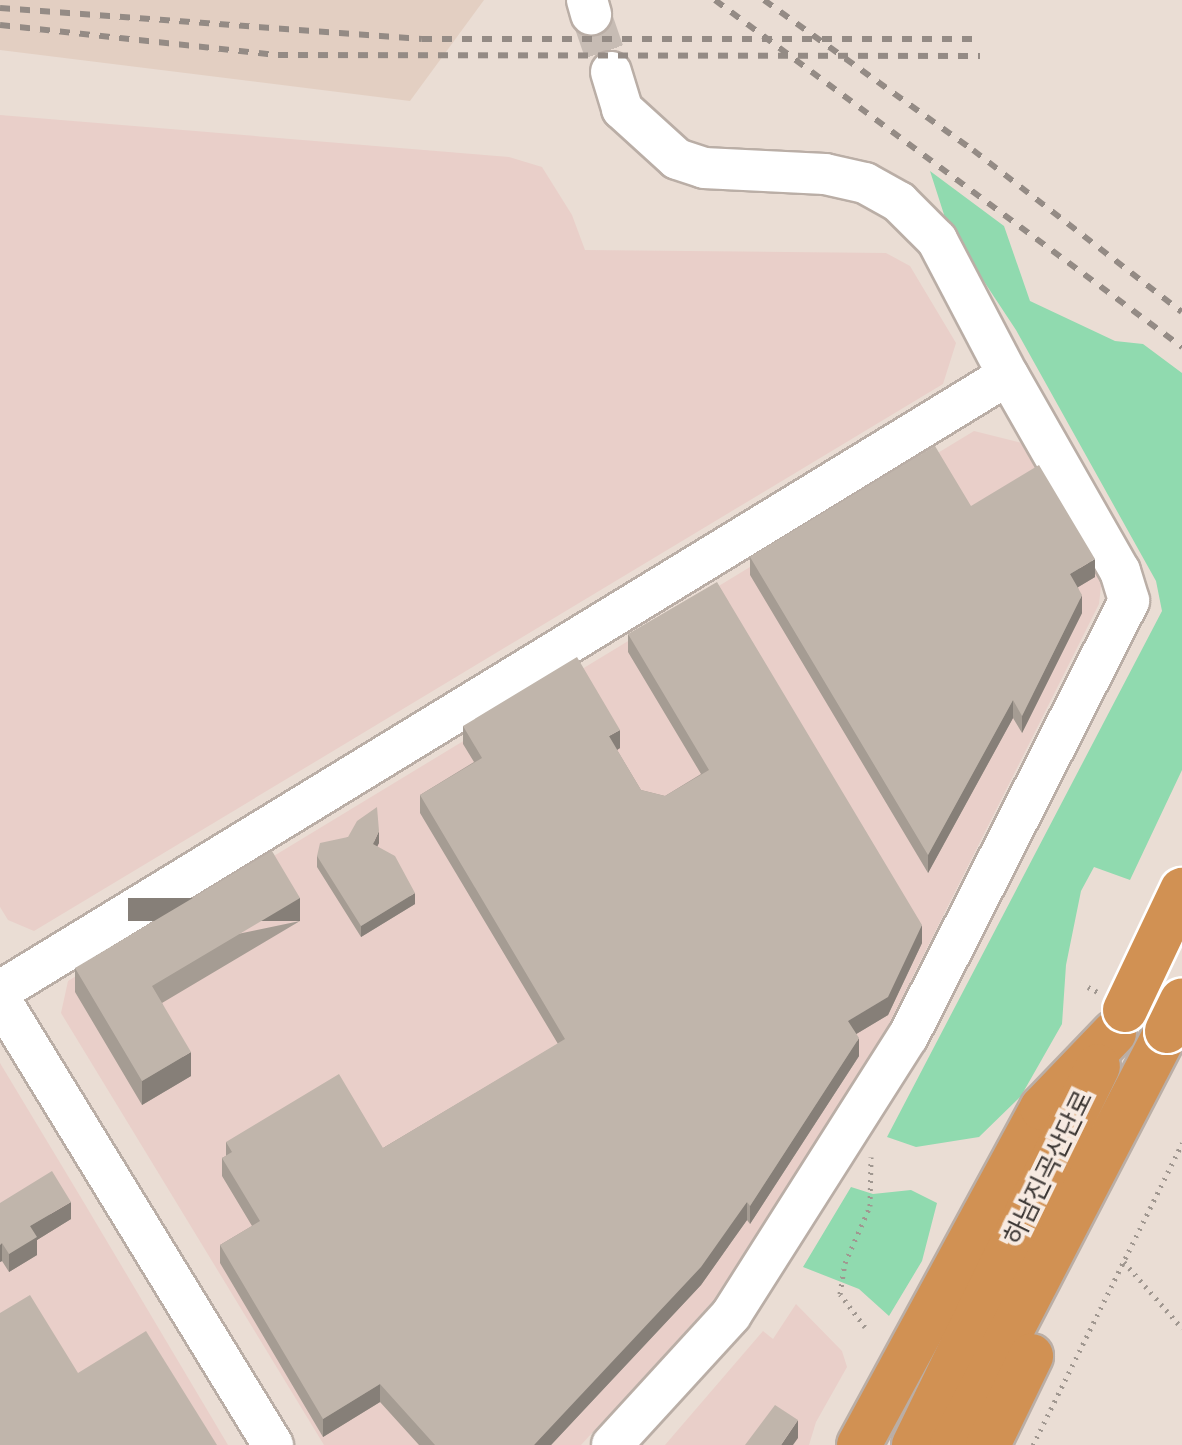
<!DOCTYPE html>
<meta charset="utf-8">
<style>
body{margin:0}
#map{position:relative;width:1182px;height:1445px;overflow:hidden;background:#eaddd4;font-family:Montserrat,"Noto Sans KR",sans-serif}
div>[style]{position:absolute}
.built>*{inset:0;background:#e3cfc2}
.industrial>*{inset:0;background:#e9cfc9}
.green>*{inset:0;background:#90daaf}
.minor-tunnel>*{height:40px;margin-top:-20px;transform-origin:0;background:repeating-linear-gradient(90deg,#c7bcb4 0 40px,transparent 0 60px)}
.path>*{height:5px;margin-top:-2.5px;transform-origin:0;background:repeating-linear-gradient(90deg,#a09790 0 2px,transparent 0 8px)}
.roads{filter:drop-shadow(2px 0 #baaea6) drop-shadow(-2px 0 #baaea6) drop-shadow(0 2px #baaea6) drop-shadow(0 -2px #baaea6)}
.minor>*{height:40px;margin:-20px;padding:0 20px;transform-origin:20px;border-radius:20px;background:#fff}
.highway>*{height:44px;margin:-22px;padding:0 22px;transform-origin:22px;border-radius:22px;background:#d19153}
.rail>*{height:6px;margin-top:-3px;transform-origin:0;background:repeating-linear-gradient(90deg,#948b85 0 10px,transparent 0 20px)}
.bridges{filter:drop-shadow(2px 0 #fff) drop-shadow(-2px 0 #fff) drop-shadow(0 2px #fff) drop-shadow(0 -2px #fff)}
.highway-bridge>*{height:44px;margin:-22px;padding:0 22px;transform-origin:22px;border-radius:22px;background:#d19153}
.wall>*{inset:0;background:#a59c93}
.shaded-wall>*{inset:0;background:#867f78;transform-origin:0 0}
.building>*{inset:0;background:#c0b5ab}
span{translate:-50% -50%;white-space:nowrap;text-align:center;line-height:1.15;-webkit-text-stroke:8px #f7eae1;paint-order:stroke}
.street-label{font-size:26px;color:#3c3734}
</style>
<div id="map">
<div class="built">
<i style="clip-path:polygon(0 0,484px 0,410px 101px,0 50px)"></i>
</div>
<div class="industrial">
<i style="clip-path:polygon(0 115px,509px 157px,542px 167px,572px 215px,585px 250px,886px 253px,910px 266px,956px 343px,943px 384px,34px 931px,8px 920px,0 907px)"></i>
<i style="clip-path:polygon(974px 431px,1022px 443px,1102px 577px,1099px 604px,884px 1034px,713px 1301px,581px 1445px,324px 1445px,61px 1013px,68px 981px)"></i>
<i style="clip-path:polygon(0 1063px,80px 1196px,228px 1445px,0 1445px)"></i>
<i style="clip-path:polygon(796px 1304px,842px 1351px,847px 1367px,816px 1422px,809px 1445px,665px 1445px,763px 1331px,773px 1339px)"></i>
</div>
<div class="green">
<i style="clip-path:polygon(930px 171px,1004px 226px,1030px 301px,1115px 341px,1143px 344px,1182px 373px,1182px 770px,1130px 880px,1094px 867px,1081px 891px,1066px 965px,1062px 1024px,1021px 1096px,979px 1137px,916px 1147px,887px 1137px,1162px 611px,1156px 581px,1016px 330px,948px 227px)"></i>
<i style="clip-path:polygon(851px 1187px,873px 1194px,911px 1190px,937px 1203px,922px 1261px,889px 1316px,859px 1289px,803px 1267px)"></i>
</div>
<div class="minor-tunnel">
<i style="left:591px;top:14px;width:61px;rotate:71deg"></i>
</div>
<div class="path">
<i style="left:1088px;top:987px;width:11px;rotate:27deg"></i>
<i style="left:1124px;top:1262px;width:88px;rotate:48.7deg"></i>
<i style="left:865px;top:1327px;width:41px;rotate:-127.1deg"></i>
<i style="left:840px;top:1294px;width:31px;rotate:-81deg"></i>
<i style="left:845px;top:1263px;width:62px;rotate:-66.3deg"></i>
<i style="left:870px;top:1206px;width:49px;rotate:-88.8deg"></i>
<i style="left:1033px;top:1445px;width:337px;rotate:-63.7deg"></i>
</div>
<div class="roads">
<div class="minor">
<i style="left:587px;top:0;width:15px;rotate:74deg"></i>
<i style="left:611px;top:72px;width:39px;rotate:73deg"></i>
<i style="left:622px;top:109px;width:74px;rotate:42.3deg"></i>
<i style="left:677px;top:159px;width:28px;rotate:18deg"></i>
<i style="left:704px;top:168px;width:121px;rotate:2.8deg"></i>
<i style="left:825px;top:174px;width:41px;rotate:12.7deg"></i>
<i style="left:865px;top:183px;width:39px;rotate:29deg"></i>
<i style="left:899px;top:202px;width:54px;rotate:45deg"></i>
<i style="left:937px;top:240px;width:153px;rotate:62.3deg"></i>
<i style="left:0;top:991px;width:1181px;rotate:-31.43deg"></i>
<i style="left:1008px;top:375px;width:226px;rotate:60.3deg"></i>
<i style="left:1120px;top:571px;width:31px;rotate:73deg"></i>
<i style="left:1129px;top:601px;width:488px;rotate:116.9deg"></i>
<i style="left:908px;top:1036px;width:330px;rotate:122.4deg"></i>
<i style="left:731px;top:1315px;width:176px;rotate:132.5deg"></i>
<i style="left:0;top:999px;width:523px;rotate:58.53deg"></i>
</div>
<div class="highway">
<i style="left:859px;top:1445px;width:383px;rotate:-61.5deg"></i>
<i style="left:1042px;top:1108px;width:104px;rotate:-46.2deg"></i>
<i style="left:914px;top:1445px;width:421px;rotate:-64.1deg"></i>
<i style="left:952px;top:1445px;width:466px;rotate:-62.6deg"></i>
<i style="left:988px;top:1445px;width:99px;rotate:-64.2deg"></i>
</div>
</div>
<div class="rail">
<i style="left:715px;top:0;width:582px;rotate:36.61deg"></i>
<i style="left:764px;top:0;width:257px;rotate:35.7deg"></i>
<i style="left:973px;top:150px;width:264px;rotate:37.8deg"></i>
<i style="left:0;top:8px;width:423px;rotate:4.2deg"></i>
<i style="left:422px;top:39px;width:554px"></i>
<i style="left:0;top:25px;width:280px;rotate:6.2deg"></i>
<i style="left:278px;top:55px;width:702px;rotate:0.08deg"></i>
</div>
<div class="bridges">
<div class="highway-bridge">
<i style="left:1125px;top:1010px;width:133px;rotate:-64.6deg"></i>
<i style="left:1167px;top:1031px;width:34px;rotate:-64deg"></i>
</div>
</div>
<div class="wall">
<i style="clip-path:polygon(971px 506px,1095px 577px,1078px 587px,1082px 613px,1022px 733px,1013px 718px,928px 873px,750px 575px,750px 557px)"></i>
<i style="clip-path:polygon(628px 634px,922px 943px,888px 1015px,856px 1034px,859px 1056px,750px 1224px,747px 1220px,701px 1285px,551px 1445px,419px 1445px,380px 1402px,323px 1437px,220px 1263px,220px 1245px,252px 1226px,222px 1176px,222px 1158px,226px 1156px,226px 1142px,383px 1148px,558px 1044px,420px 813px,420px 795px,474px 762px,463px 744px,463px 726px,620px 748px,617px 750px,641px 790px,665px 796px,701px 774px,628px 652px)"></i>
<i style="clip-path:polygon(348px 837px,379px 843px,377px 846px,415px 904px,361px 937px,317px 867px,317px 856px)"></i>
<i style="clip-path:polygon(300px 921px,162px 1003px,191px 1076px,142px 1105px,75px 992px,75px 968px)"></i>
<i style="clip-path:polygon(0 1203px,71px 1219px,37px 1240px,37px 1255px,9px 1272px,2px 1261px,0 1262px)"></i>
</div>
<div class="shaded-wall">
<i style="clip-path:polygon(1095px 559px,1095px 577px,1070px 592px,1070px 574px)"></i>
<i style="clip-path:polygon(1082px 595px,1082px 613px,1022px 733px,1022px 716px)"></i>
<i style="clip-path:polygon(1013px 700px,1013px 718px,928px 873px,928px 855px)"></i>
<i style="clip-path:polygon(620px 730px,620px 748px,609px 755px,609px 736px)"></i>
<i style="clip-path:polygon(379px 831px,379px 843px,373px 855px,373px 844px)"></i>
<i style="clip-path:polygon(415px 893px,415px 904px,361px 937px,361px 926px)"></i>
<i style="left:300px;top:898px;width:23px;height:172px;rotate:90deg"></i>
<i style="clip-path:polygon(922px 925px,922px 943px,888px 1015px,848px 1039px,848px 1021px)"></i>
<i style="clip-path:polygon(859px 1038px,859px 1056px,750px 1224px,750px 1206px)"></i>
<i style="clip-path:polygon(191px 1052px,191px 1076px,142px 1105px,142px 1081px)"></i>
<i style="clip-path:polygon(71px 1202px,71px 1219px,37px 1240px,37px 1255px,9px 1272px,9px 1254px,30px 1226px)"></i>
<i style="clip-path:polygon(747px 1202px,747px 1220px,701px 1285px,551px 1445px,534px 1445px)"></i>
<i style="clip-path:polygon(2px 1243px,2px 1261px,0 1262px,0 1245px)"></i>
<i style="clip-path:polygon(380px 1384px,380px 1402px,323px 1437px,323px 1419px)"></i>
<i style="clip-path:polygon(798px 1420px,798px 1438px,793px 1445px,781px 1445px)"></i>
</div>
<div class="building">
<i style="clip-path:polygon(935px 446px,971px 506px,1039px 465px,1095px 559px,1070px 574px,1082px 595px,1022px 716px,1013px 700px,928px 855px,750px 557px)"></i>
<i style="clip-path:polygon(717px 582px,922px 925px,888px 997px,848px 1021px,859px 1038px,750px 1206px,747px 1202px,701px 1267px,534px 1445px,435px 1445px,380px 1384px,323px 1419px,220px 1245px,260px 1221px,222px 1158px,232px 1152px,226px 1142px,339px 1074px,383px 1148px,565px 1039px,420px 795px,482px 758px,463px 726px,577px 657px,620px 730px,609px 736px,641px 790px,665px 796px,709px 770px,628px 634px)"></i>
<i style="clip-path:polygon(377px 807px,379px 831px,373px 844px,395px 856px,415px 893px,361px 926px,317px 856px,320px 843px,348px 837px,357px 821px)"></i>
<i style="clip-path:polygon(272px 851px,300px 898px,152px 986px,191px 1052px,142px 1081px,75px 968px)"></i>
<i style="clip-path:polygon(52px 1171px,71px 1202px,30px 1226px,37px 1237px,9px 1254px,2px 1243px,0 1245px,0 1203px)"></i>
<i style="clip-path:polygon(30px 1295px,78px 1373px,146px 1331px,217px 1445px,0 1445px,0 1313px)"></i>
<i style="clip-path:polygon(775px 1405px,798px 1420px,781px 1445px,745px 1445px)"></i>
</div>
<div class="street-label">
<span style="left:1049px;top:1168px;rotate:-64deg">하남진곡산단로</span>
</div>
</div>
